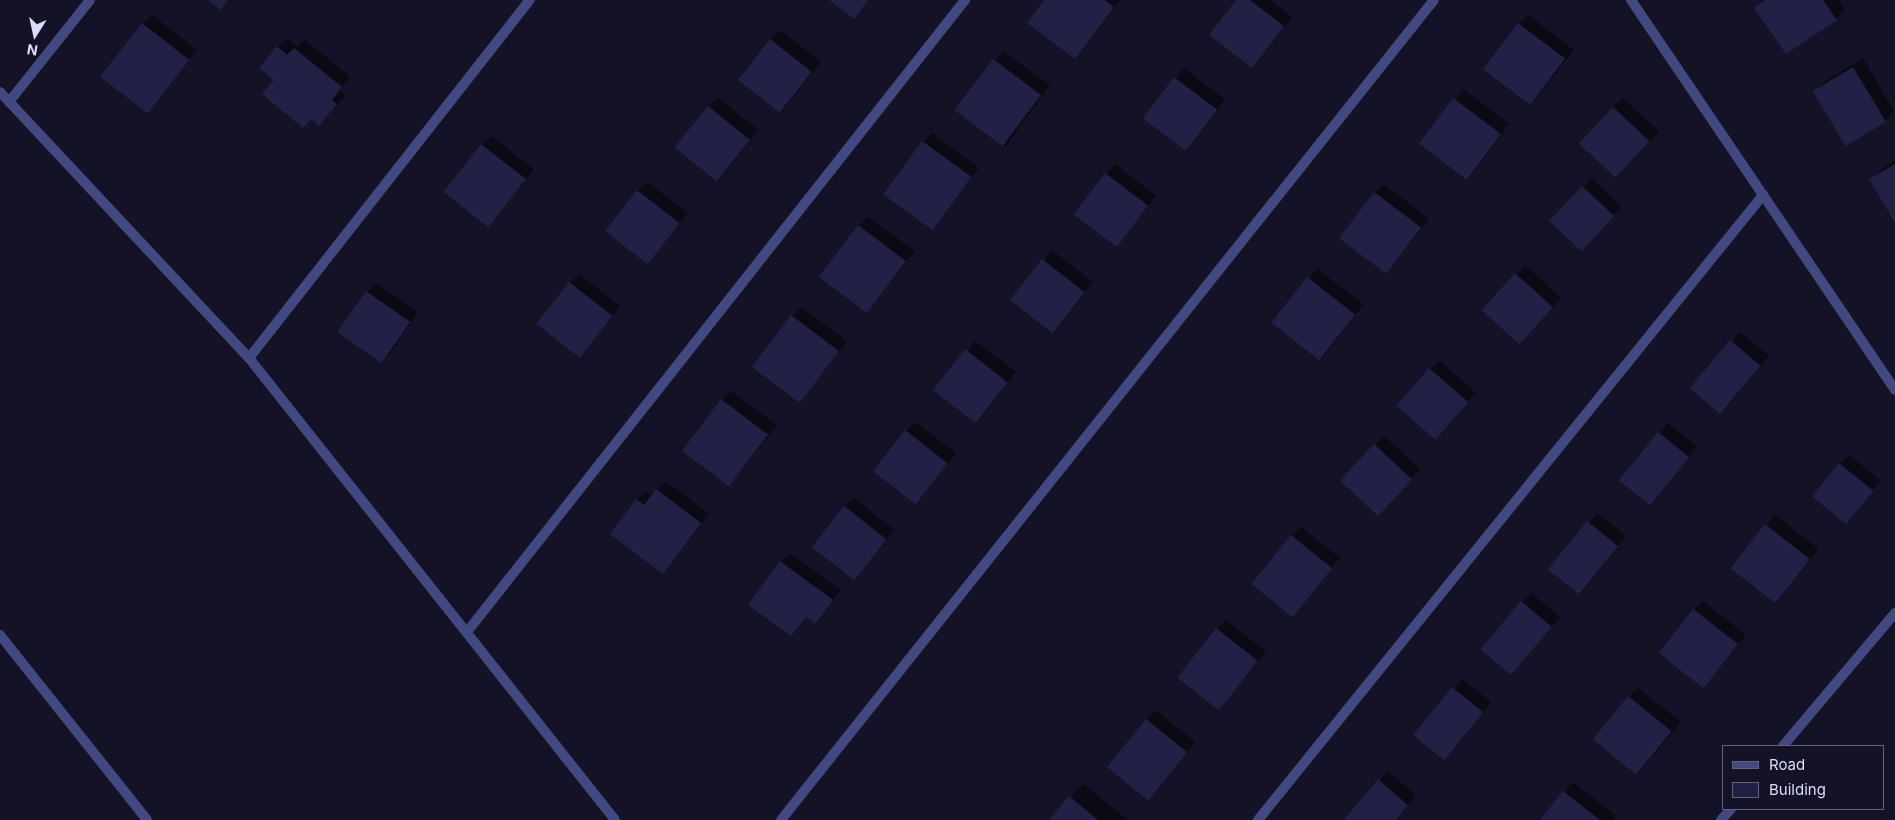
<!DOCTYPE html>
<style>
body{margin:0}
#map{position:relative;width:1895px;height:820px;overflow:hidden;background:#131226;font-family:Inter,sans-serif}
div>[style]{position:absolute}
.shadow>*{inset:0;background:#0007;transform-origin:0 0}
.building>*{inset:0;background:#232045;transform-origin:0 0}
.street>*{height:10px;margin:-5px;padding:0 5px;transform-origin:5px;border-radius:5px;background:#424880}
span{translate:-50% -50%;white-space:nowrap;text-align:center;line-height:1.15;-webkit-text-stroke:4px #131226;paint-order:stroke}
.legend{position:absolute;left:1722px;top:745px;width:162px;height:65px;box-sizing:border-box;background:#131226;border:1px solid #63627b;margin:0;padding:6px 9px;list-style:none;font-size:15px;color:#dbdbfb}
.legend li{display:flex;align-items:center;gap:10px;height:25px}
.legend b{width:25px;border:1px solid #63627b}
.north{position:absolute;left:10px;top:10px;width:50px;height:50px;-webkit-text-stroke:4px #131226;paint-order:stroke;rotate:190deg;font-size:14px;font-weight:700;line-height:20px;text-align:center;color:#dbdbfb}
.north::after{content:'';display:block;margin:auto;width:18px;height:22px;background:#dbdbfb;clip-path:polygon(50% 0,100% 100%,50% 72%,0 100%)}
</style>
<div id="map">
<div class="shadow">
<i style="clip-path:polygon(1046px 0,1120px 0,1075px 58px)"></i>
<i style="clip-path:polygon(1238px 0,1270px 0,1292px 17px,1252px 66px)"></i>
<i style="clip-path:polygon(1763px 0,1838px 0,1845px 10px,1836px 19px,1756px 8px)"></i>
<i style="clip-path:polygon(152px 15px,197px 50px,147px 112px,143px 24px)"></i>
<i style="clip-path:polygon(1528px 15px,1574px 50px,1531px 104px,1519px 24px)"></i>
<i style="clip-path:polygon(780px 30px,821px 62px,781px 112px,770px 39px)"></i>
<i style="clip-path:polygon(287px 38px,297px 47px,304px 39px,350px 77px,340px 90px,346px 95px,319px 124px,278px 47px)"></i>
<i style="left:1003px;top:51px;width:58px;height:76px;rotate:36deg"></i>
<i style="clip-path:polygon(1863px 58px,1894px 112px,1885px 121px,1815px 91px,1824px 82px)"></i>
<i style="left:1184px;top:68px;width:52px;height:64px;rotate:38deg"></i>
<i style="left:1463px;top:89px;width:58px;height:69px;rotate:37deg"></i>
<i style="clip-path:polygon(718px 98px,759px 130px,719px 179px,708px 107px)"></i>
<i style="clip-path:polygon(1622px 98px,1659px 131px,1626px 167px,1581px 143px)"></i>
<i style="clip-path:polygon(932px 133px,979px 168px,931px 228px,923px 142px)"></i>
<i style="clip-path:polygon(491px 136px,534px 169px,489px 226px,482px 145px)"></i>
<i style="clip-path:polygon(1895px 161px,1895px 220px,1871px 179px,1880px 170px)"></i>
<i style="left:1115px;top:164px;width:52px;height:64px;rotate:38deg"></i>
<i style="clip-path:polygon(1592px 178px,1622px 207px,1581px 249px,1583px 187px)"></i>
<i style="clip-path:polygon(647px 182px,688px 213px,648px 262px,638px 191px)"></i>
<i style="clip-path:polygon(1384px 184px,1429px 219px,1387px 272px,1375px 193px)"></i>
<i style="clip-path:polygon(868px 217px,915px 251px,867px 311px,859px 226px)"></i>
<i style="left:1052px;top:250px;width:52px;height:65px;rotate:38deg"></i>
<i style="clip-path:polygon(1525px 265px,1561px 298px,1529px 333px,1516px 274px)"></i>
<i style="left:1317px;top:269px;width:58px;height:69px;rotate:37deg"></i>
<i style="clip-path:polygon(579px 274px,620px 306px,580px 355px,570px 283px)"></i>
<i style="clip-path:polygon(376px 283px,418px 312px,391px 352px,382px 361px,367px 292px)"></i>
<i style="clip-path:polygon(801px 307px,847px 341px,800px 401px,792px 316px)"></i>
<i style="left:1740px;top:332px;width:38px;height:75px;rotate:40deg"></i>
<i style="left:975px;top:341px;width:51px;height:63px;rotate:37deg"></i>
<i style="clip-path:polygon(1439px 360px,1476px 393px,1443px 428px,1430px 369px)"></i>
<i style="clip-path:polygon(731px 391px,777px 425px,730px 485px,721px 400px)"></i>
<i style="clip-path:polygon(915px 422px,956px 453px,916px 503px,906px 431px)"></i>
<i style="clip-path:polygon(1668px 423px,1697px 447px,1658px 495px,1620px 480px)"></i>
<i style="clip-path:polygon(1384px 436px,1420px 469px,1388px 504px,1375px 445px)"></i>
<i style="clip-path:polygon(1849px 455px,1881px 481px,1853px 514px,1840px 464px)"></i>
<i style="clip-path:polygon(666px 481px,709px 514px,663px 572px,637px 500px,646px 491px,652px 496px)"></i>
<i style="clip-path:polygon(854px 498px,895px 530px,855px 579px,844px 507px)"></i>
<i style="left:1597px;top:513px;width:37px;height:74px;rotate:38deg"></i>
<i style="left:1775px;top:515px;width:55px;height:68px;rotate:38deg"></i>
<i style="clip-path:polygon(1301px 527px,1340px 558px,1293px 615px,1292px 536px)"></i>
<i style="clip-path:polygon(790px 553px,841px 590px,815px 622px,807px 616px,791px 635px,781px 562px)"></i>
<i style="clip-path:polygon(1531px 593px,1560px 617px,1512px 673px,1522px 602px)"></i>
<i style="clip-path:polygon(1703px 601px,1746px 635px,1703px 686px,1694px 610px)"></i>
<i style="clip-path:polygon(1226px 620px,1266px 652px,1219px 709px,1217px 629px)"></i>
<i style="clip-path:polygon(1462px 679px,1491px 702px,1452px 750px,1414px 735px)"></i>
<i style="clip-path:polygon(1638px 688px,1681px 722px,1638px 774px,1629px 697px)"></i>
<i style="clip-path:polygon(1156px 710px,1195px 742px,1148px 799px,1146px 719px)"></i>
<i style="clip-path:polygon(1388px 771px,1416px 795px,1396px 820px,1346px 820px)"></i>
<i style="clip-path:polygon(1573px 782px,1616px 816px,1613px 820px,1541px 820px)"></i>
<i style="clip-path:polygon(1083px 784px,1128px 820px,1051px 820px)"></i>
</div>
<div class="building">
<i style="clip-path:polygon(208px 0,228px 0,220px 10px)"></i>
<i style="clip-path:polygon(829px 0,868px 0,854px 19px)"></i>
<i style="clip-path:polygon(1044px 0,1105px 0,1114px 7px,1075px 59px,1027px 23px)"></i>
<i style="clip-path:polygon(1236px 0,1250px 0,1284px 26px,1252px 68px,1209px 35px)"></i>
<i style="clip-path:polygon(1765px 0,1823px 0,1837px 20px,1786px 54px,1754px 8px)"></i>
<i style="left:142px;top:23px;width:60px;height:68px;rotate:38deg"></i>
<i style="left:1518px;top:23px;width:59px;height:58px;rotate:37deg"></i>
<i style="left:770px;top:39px;width:53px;height:52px;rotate:38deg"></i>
<i style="clip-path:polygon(277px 46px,287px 55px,294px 48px,342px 87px,332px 100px,337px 104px,319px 126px,311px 119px,303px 128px,262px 94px,274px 80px,259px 68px)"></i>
<i style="left:993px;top:59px;width:60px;height:64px;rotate:37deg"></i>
<i style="left:1853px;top:67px;width:64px;height:47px;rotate:59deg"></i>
<i style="left:1174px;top:77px;width:54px;height:52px;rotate:37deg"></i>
<i style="left:1453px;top:98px;width:60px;height:57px;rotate:37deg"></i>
<i style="left:708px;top:106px;width:54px;height:53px;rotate:39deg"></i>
<i style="left:1613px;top:107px;width:50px;height:50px;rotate:43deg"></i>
<i style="left:922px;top:141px;width:61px;height:66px;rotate:36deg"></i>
<i style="left:481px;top:144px;width:57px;height:61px;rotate:38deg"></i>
<i style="clip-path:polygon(1895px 164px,1895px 223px,1869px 179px)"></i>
<i style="left:1105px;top:173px;width:54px;height:52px;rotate:37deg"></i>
<i style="left:1582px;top:186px;width:44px;height:48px;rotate:43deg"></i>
<i style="left:637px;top:190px;width:54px;height:52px;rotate:38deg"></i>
<i style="left:1374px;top:192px;width:59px;height:58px;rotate:37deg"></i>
<i style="left:858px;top:225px;width:60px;height:65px;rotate:37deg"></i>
<i style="left:1042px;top:259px;width:54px;height:52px;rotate:38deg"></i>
<i style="left:1515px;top:273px;width:51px;height:50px;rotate:42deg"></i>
<i style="left:1307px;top:277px;width:61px;height:58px;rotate:38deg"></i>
<i style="left:569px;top:282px;width:55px;height:53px;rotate:38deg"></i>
<i style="left:366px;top:291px;width:54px;height:50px;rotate:35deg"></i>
<i style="left:791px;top:315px;width:60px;height:65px;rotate:37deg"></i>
<i style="left:1730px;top:340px;width:40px;height:63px;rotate:40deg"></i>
<i style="left:965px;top:349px;width:54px;height:52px;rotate:38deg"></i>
<i style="left:1429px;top:368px;width:52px;height:50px;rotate:41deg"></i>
<i style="left:721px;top:399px;width:59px;height:65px;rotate:37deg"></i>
<i style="left:905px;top:430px;width:54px;height:52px;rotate:38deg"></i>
<i style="left:1658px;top:432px;width:40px;height:62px;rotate:39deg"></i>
<i style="left:1374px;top:444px;width:52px;height:50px;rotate:43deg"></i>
<i style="left:1839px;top:463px;width:44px;height:43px;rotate:39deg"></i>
<i style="clip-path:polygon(656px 489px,701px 523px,663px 574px,610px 534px,636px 499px,644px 505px)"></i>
<i style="left:844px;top:506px;width:54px;height:52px;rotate:38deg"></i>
<i style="left:1587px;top:521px;width:40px;height:62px;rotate:39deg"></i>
<i style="left:1765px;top:524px;width:57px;height:56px;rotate:38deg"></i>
<i style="left:1291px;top:535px;width:53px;height:63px;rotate:39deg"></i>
<i style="clip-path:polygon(780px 561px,833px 600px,815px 624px,806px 617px,791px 636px,748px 605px)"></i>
<i style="left:1521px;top:601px;width:40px;height:63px;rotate:40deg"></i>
<i style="left:1693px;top:609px;width:57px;height:56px;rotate:38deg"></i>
<i style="left:1216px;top:628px;width:53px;height:63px;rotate:38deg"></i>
<i style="left:1452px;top:687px;width:40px;height:62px;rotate:39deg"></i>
<i style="left:1628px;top:696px;width:56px;height:56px;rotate:39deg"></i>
<i style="left:1146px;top:719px;width:53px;height:62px;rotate:39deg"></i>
<i style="clip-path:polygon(1378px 779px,1408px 805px,1396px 820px,1344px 820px)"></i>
<i style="clip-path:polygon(1563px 791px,1600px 820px,1540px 820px)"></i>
<i style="clip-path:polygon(1069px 796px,1098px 820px,1049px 820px)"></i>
</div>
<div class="street">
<i style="left:1631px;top:0;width:471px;rotate:55.9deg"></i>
<i style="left:0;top:92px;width:364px;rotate:46.9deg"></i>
<i style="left:249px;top:358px;width:589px;rotate:51.61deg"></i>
<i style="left:9px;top:102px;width:130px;rotate:-51.5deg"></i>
<i style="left:249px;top:358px;width:455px;rotate:-51.9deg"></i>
<i style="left:467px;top:632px;width:805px;rotate:-51.76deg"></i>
<i style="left:0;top:635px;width:236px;rotate:51.5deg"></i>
<i style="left:1783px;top:746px;width:174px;rotate:-49.9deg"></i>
<i style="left:781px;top:820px;width:1048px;rotate:-51.47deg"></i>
<i style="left:1258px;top:820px;width:804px;rotate:-51.06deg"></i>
<i style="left:1721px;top:820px;width:15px;rotate:-48deg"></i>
</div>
<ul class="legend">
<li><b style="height:6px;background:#424880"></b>Road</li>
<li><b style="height:14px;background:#232045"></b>Building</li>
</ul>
<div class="north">N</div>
</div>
